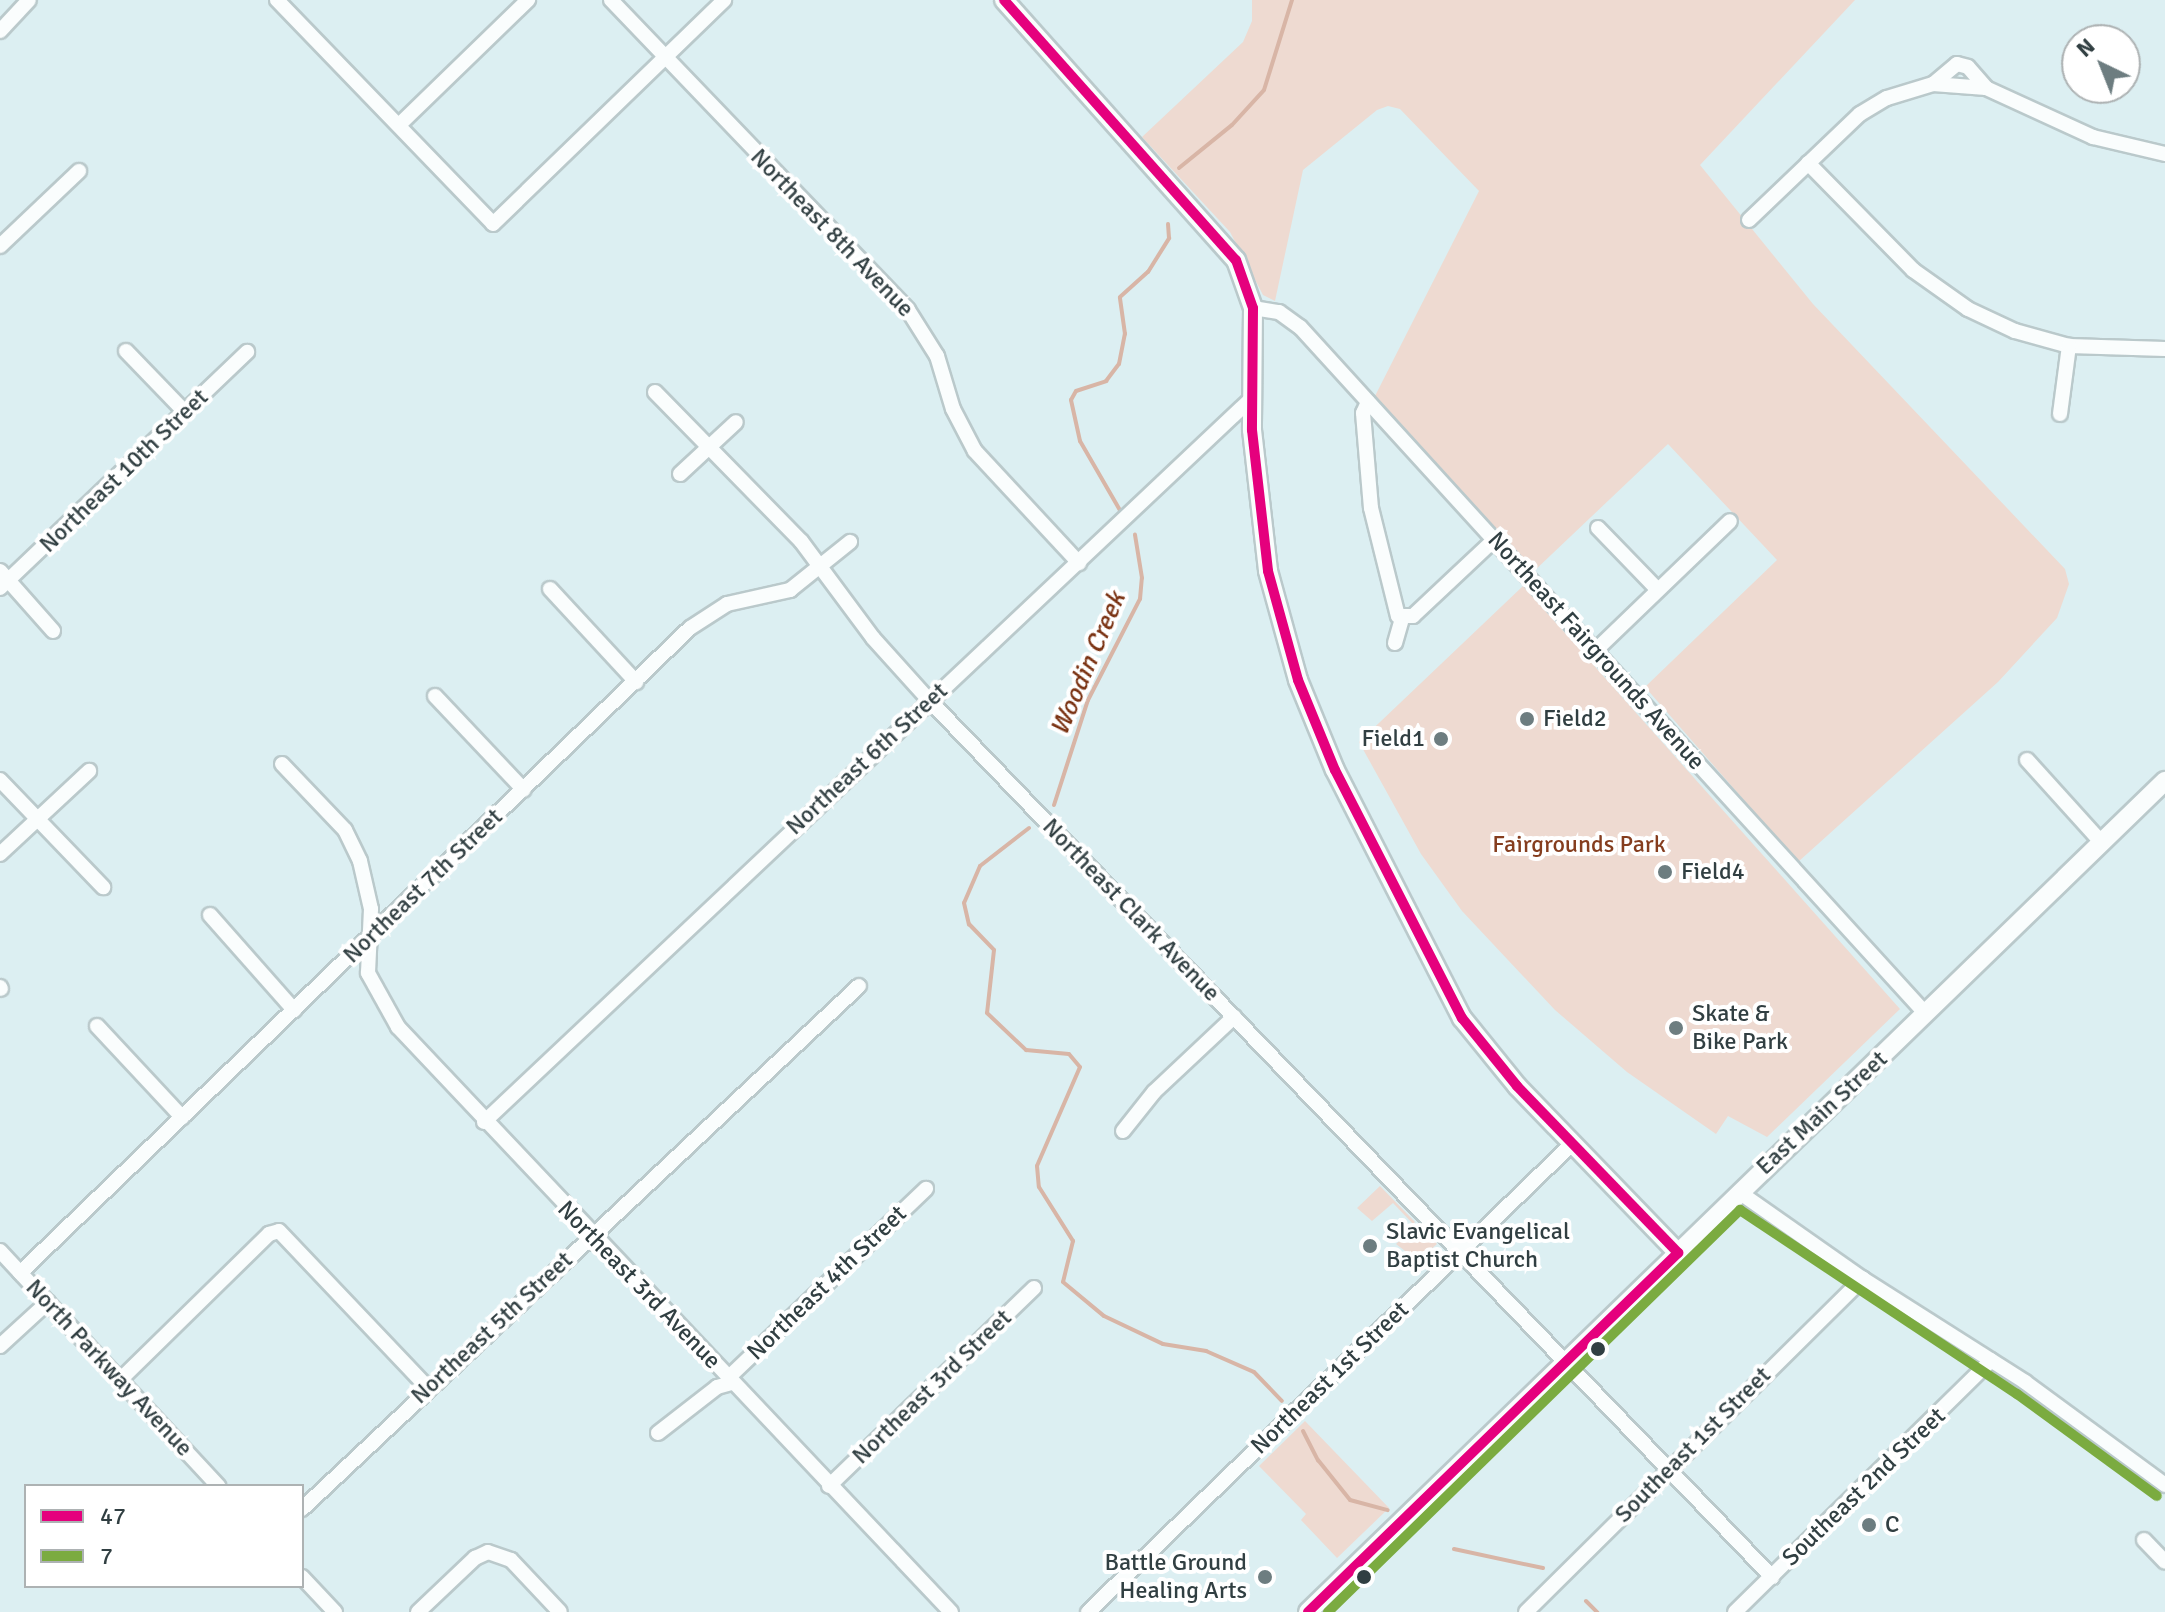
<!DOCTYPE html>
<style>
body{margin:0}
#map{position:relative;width:2165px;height:1612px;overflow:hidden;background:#dceff2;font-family:Signika,sans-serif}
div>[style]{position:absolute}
.green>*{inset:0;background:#eedad1}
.stream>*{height:4px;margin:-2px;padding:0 2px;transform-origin:2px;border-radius:2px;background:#d8b5a6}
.roads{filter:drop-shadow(2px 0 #bac9cb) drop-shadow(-2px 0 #bac9cb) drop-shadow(0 2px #bac9cb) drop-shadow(0 -2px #bac9cb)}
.minor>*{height:14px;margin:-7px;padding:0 7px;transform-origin:7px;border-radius:7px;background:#fafdfd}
.major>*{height:18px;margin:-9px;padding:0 9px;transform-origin:9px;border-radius:9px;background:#fafdfd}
.bus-1>*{height:10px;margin:-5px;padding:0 5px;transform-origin:5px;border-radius:5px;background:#e5007d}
.bus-2>*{height:10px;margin:-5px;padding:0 5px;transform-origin:5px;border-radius:5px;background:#7bab40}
.dots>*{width:22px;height:22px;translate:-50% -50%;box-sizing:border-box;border:4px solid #fff;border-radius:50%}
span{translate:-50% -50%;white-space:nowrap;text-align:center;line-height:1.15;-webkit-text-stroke:8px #fff;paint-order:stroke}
.street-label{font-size:24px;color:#313f42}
.poi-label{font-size:24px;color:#313f42}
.left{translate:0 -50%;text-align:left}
.right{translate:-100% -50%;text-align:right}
.park-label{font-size:24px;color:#853d1e}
.water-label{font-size:26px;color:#7a3212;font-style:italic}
.legend{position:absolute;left:24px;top:1484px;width:280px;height:104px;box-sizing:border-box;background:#fff;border:2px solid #adb2b3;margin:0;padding:10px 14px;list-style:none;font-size:24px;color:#313f42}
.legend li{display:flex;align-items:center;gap:16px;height:40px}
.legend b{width:40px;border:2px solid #adb2b3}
.north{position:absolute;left:2061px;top:24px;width:80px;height:80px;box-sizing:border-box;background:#fff;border:2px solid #adb2b3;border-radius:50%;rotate:317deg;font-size:22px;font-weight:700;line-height:32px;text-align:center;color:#313f42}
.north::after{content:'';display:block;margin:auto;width:28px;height:36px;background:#6d7d80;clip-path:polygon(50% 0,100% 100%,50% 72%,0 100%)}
</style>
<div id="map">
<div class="green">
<i style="clip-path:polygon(1252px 0,1855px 0,1700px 165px,1813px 304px,2065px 569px,2069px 584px,2057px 618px,1998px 682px,1798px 862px,1645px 687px,1777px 560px,1668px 444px,1532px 573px,1374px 398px,1479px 191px,1400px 109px,1388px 106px,1377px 110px,1303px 170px,1275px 301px,1263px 295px,1230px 232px,1142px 137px,1243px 42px,1252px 21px)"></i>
<i style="clip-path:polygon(1523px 586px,1900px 1009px,1767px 1137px,1728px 1116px,1716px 1134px,1627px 1072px,1555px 1010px,1462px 911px,1421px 854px,1359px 742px)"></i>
<i style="clip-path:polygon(1380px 1186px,1415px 1222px,1413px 1224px,1393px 1203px,1372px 1221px,1357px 1208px)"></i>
<i style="clip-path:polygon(1418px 1224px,1437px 1244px,1418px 1261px,1396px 1244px)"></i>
<i style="clip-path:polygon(1305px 1421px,1389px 1508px,1337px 1558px,1301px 1520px,1306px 1514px,1259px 1466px)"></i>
</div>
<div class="stream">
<i style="left:1179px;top:168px;width:68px;rotate:-39.1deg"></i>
<i style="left:1232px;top:125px;width:47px;rotate:-47.6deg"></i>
<i style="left:1264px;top:90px;width:94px;rotate:-72.7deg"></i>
<i style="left:1121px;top:512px;width:82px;rotate:-120deg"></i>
<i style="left:1080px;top:441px;width:42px;rotate:-102.4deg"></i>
<i style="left:1071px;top:400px;width:10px;rotate:-61deg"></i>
<i style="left:1076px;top:391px;width:32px;rotate:-18deg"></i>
<i style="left:1106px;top:381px;width:21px;rotate:-53deg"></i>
<i style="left:1119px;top:364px;width:31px;rotate:-79deg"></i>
<i style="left:1125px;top:334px;width:37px;rotate:-98deg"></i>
<i style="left:1120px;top:297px;width:38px;rotate:-42deg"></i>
<i style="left:1148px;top:272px;width:40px;rotate:-58deg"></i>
<i style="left:1169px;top:238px;width:14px;rotate:-94deg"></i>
<i style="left:1054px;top:805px;width:110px;rotate:-72.1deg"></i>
<i style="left:1088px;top:700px;width:114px;rotate:-62.8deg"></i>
<i style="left:1140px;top:599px;width:21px;rotate:-85deg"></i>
<i style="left:1142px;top:578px;width:44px;rotate:-99.2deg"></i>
<i style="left:1029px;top:828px;width:62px;rotate:142.2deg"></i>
<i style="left:980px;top:866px;width:40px;rotate:113.4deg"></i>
<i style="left:964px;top:903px;width:22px;rotate:77deg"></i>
<i style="left:969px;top:924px;width:36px;rotate:46deg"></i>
<i style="left:994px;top:950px;width:63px;rotate:96.3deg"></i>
<i style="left:987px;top:1013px;width:54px;rotate:43.5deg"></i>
<i style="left:1026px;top:1050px;width:43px;rotate:5.3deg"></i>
<i style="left:1069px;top:1054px;width:17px;rotate:50deg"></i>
<i style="left:1080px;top:1067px;width:108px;rotate:113.5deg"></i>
<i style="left:1037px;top:1166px;width:21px;rotate:85deg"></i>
<i style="left:1039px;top:1187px;width:64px;rotate:57.8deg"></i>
<i style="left:1073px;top:1241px;width:42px;rotate:103.7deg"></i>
<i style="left:1063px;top:1282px;width:53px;rotate:39.7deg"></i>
<i style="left:1104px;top:1316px;width:65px;rotate:25.4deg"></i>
<i style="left:1163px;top:1344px;width:44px;rotate:9.2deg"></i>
<i style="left:1206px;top:1351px;width:52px;rotate:23.6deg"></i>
<i style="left:1254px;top:1372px;width:40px;rotate:46deg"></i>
<i style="left:1303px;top:1431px;width:33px;rotate:63deg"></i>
<i style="left:1318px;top:1460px;width:51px;rotate:51.3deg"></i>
<i style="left:1350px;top:1500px;width:39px;rotate:15deg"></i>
<i style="left:1454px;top:1549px;width:91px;rotate:12.1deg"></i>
<i style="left:1586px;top:1601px;width:16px;rotate:45deg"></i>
</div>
<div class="roads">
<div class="minor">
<i style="left:277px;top:0;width:311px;rotate:46deg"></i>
<i style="left:493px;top:224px;width:322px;rotate:-44.1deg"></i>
<i style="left:611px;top:0;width:429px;rotate:46.2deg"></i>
<i style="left:908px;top:310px;width:54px;rotate:57.8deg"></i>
<i style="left:937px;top:356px;width:55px;rotate:73.2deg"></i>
<i style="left:953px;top:409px;width:47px;rotate:62.4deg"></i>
<i style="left:975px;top:451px;width:153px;rotate:47.1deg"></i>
<i style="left:0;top:31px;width:42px;rotate:-46.9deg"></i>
<i style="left:1933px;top:84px;width:31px;rotate:-40deg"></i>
<i style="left:1957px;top:64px;width:11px;rotate:15deg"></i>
<i style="left:1968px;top:67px;width:28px;rotate:49deg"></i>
<i style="left:399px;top:125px;width:180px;rotate:-44.1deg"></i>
<i style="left:1808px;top:163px;width:150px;rotate:45.5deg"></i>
<i style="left:1913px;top:270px;width:67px;rotate:35.3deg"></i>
<i style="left:1968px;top:309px;width:52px;rotate:25.1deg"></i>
<i style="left:2015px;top:331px;width:56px;rotate:15.5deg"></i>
<i style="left:2069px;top:346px;width:96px;rotate:1.8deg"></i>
<i style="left:1749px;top:220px;width:153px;rotate:-43.7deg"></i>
<i style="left:1860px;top:114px;width:31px;rotate:-31deg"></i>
<i style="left:1887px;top:98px;width:48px;rotate:-16.9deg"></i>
<i style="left:1933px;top:84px;width:53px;rotate:4.3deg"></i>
<i style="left:1986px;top:88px;width:118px;rotate:24.6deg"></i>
<i style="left:2093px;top:137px;width:74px;rotate:13.3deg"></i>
<i style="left:0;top:246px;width:109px;rotate:-43.5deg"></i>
<i style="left:1253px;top:308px;width:26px;rotate:9deg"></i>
<i style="left:1279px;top:312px;width:26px;rotate:36deg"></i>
<i style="left:1300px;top:327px;width:929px;rotate:47.66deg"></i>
<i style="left:126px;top:351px;width:85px;rotate:46deg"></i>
<i style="left:655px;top:392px;width:209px;rotate:45.6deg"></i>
<i style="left:801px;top:541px;width:121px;rotate:53.4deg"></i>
<i style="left:873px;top:638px;width:82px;rotate:48deg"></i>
<i style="left:928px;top:699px;width:1218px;rotate:46.13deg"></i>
<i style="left:1368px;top:402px;width:12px;rotate:114deg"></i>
<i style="left:1363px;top:413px;width:95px;rotate:85.2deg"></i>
<i style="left:1371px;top:508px;width:111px;rotate:76deg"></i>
<i style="left:1398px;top:616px;width:15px"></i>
<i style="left:1413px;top:616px;width:111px;rotate:-43.2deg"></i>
<i style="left:2060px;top:414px;width:69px;rotate:-82.5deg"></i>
<i style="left:680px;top:474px;width:76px;rotate:-42.9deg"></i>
<i style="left:1598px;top:528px;width:86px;rotate:45.9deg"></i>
<i style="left:0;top:571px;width:80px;rotate:48.5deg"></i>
<i style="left:0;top:588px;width:342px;rotate:-43.7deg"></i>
<i style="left:550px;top:589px;width:127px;rotate:47.2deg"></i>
<i style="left:1395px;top:643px;width:26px;rotate:-74deg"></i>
<i style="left:1595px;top:651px;width:187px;rotate:-43.9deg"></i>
<i style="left:435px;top:696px;width:129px;rotate:46.6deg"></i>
<i style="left:2027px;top:760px;width:112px;rotate:47.9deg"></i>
<i style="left:282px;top:764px;width:91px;rotate:46.3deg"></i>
<i style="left:345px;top:830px;width:34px;rotate:64deg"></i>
<i style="left:360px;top:861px;width:49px;rotate:77.1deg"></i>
<i style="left:371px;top:909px;width:64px;rotate:92.7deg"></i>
<i style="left:368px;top:973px;width:62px;rotate:60.9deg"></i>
<i style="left:398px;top:1027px;width:805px;rotate:46.61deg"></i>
<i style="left:0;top:780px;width:149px;rotate:46.1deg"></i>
<i style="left:0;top:854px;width:122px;rotate:-43deg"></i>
<i style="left:210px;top:915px;width:127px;rotate:48.5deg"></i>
<i style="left:0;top:987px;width:2px;rotate:63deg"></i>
<i style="left:97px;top:1026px;width:125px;rotate:47deg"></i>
<i style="left:484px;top:1122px;width:1055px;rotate:-43.31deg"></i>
<i style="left:1123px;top:1131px;width:50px;rotate:-51.5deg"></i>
<i style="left:1154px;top:1092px;width:110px;rotate:-43.2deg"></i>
<i style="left:1739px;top:1192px;width:151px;rotate:35.1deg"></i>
<i style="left:1863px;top:1279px;width:192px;rotate:32.4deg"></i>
<i style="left:2025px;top:1382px;width:174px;rotate:36.3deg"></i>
<i style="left:0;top:1251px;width:321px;rotate:47.1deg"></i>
<i style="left:20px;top:1273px;width:930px;rotate:-43.91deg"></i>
<i style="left:690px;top:628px;width:44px;rotate:-33deg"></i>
<i style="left:727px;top:604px;width:65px;rotate:-12.5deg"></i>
<i style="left:790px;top:590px;width:77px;rotate:-38.7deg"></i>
<i style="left:0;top:1346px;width:65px;rotate:-42.5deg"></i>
<i style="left:728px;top:1378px;width:274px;rotate:-43.7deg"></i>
<i style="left:120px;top:1380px;width:209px;rotate:-44.4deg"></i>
<i style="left:269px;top:1234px;width:10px;rotate:-17deg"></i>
<i style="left:279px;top:1231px;width:216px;rotate:46.5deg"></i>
<i style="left:658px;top:1433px;width:75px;rotate:-37.9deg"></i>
<i style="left:717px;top:1387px;width:16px;rotate:-15deg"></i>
<i style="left:829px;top:1486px;width:285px;rotate:-44deg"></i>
<i style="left:302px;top:1509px;width:764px;rotate:-43.2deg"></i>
<i style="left:2144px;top:1540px;width:30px;rotate:46deg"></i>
<i style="left:302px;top:1577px;width:48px;rotate:46.7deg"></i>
<i style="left:418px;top:1612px;width:79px;rotate:-43.5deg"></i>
<i style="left:475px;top:1558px;width:14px;rotate:-25deg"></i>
<i style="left:488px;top:1552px;width:24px;rotate:19deg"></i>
<i style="left:511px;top:1560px;width:71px;rotate:46.7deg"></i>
<i style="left:1088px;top:1612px;width:673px;rotate:-44.04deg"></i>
<i style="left:1526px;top:1612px;width:474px;rotate:-44.7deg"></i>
<i style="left:1735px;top:1612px;width:359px;rotate:-44.5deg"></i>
</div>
<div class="major">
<i style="left:1004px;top:0;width:348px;rotate:48.3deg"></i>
<i style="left:1236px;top:260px;width:51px;rotate:70.5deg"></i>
<i style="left:1253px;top:308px;width:122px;rotate:90.5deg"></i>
<i style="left:1252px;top:430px;width:142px;rotate:83.5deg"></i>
<i style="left:1268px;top:571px;width:113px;rotate:74.6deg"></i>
<i style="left:1298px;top:680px;width:97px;rotate:67.7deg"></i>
<i style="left:1335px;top:770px;width:279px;rotate:62.9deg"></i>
<i style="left:1462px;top:1018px;width:87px;rotate:51deg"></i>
<i style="left:1517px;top:1086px;width:232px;rotate:46deg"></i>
<i style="left:1308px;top:1612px;width:1194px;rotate:-44.12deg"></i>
</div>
</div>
<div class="bus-1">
<i style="left:1004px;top:0;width:348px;rotate:48.3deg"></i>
<i style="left:1236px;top:260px;width:51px;rotate:70.5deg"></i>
<i style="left:1253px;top:308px;width:122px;rotate:90.5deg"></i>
<i style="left:1252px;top:430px;width:142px;rotate:83.5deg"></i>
<i style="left:1268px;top:571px;width:113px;rotate:74.6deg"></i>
<i style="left:1298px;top:680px;width:97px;rotate:67.7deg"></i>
<i style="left:1335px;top:770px;width:279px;rotate:62.9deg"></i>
<i style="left:1462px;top:1018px;width:87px;rotate:51deg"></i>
<i style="left:1517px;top:1086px;width:232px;rotate:46deg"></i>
<i style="left:1308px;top:1612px;width:516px;rotate:-44.14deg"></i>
</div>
<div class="bus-2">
<i style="left:1328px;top:1612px;width:576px;rotate:-44.3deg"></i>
<i style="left:1740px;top:1210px;width:333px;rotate:33.6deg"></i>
<i style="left:2017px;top:1394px;width:173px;rotate:36.1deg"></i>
</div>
<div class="dots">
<i style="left:1527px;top:719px;background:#6d7d80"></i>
<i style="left:1441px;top:739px;background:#6d7d80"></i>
<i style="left:1665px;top:872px;background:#6d7d80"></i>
<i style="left:1676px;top:1028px;background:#6d7d80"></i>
<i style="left:1370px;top:1246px;background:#6d7d80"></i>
<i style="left:1598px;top:1349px;background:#313f42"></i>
<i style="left:1869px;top:1525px;background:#6d7d80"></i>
<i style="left:1265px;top:1577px;background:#6d7d80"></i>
<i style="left:1364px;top:1577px;background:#313f42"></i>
</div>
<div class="street-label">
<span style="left:832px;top:233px;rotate:46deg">Northeast 8th Avenue</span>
<span style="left:124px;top:471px;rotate:-44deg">Northeast 10th Street</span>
<span style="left:1596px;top:651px;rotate:48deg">Northeast Fairgrounds Avenue</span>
<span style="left:867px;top:759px;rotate:-43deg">Northeast 6th Street</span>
<span style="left:423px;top:886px;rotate:-44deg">Northeast 7th Street</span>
<span style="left:1131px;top:910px;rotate:46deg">Northeast Clark Avenue</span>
<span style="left:1822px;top:1113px;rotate:-43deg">East Main Street</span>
<span style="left:827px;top:1283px;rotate:-44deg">Northeast 4th Street</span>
<span style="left:639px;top:1285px;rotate:46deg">Northeast 3rd Avenue</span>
<span style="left:492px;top:1328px;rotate:-43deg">Northeast 5th Street</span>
<span style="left:109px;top:1368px;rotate:47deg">North Parkway Avenue</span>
<span style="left:1330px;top:1378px;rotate:-44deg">Northeast 1st Street</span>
<span style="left:932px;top:1387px;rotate:-44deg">Northeast 3rd Street</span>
<span style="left:1693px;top:1445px;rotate:-45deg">Southeast 1st Street</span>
<span style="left:1864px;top:1487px;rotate:-44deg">Southeast 2nd Street</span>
</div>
<div class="poi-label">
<span class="left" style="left:1543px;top:719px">Field2</span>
<span class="right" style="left:1425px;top:739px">Field1</span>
<span class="left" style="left:1681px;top:872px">Field4</span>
<span class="left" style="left:1692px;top:1028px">Skate &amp;<br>Bike Park</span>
<span class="left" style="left:1386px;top:1246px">Slavic Evangelical<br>Baptist Church</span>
<span class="left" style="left:1885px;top:1525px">C</span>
<span class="right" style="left:1247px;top:1577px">Battle Ground<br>Healing Arts</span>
</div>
<div class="park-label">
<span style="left:1579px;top:845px">Fairgrounds Park</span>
</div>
<div class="water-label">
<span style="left:1089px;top:664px;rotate:-67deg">Woodin Creek</span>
</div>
<ul class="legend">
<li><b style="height:10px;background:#e5007d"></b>47</li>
<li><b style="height:10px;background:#7bab40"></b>7</li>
</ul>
<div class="north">N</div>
</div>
